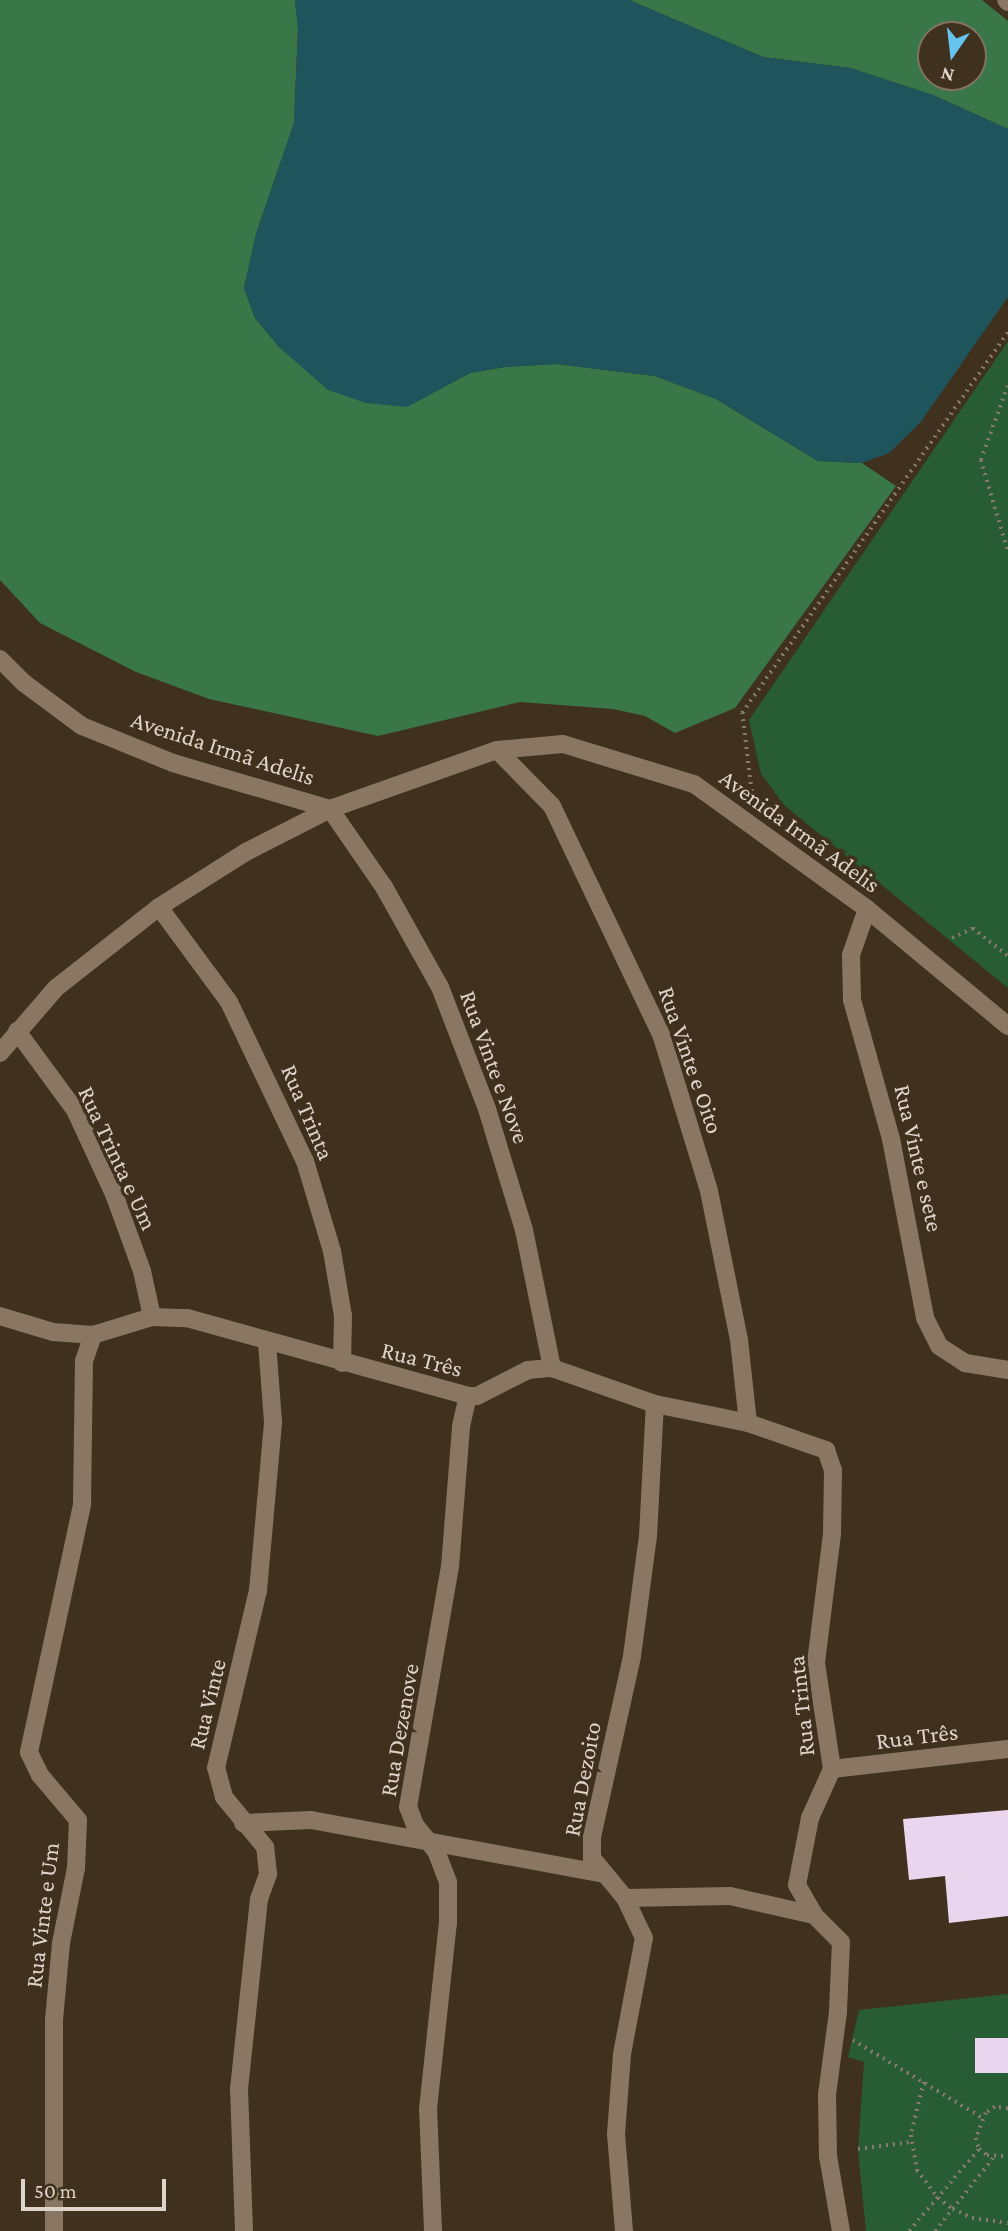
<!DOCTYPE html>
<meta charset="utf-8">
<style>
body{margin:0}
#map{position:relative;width:1008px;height:2231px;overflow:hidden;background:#40301e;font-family:"Crimson Pro",serif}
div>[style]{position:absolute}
.green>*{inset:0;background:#275c35}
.forest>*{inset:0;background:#397648}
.water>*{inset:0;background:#1e545c}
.building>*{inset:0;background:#e9d6ee;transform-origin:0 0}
.path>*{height:3.5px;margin-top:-1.75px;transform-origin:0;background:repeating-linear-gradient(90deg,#887b6c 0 2px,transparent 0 7px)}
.minor>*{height:18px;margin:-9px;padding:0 9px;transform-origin:9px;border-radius:9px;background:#897763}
span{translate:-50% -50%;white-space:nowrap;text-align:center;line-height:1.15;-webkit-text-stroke:7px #40301e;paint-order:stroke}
.street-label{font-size:24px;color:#ded4ca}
.north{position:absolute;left:917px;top:21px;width:70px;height:70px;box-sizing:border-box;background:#40301e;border:2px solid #7f7263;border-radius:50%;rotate:194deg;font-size:19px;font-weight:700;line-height:28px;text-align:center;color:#ded4ca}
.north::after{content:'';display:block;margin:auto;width:24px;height:32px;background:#65c5ee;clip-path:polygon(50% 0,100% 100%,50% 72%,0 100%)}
.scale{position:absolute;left:21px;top:2179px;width:145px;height:32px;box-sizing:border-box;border:4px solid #ded4ca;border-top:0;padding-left:9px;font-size:21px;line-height:24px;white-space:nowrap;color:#ded4ca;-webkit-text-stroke:5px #40301e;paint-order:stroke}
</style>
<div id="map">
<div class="green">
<i style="clip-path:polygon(1008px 341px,1008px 988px,785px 806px,761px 774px,749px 720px)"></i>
<i style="clip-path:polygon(1008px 1994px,1008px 2231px,866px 2231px,858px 2151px,864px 2062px,848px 2057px,859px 2010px)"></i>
</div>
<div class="forest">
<i style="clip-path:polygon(0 0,295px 0,298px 29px,294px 123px,256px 234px,244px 288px,255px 318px,280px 348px,406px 407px,470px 373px,505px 367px,556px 364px,655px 376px,716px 399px,818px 461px,862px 463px,896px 486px,735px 708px,675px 733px,645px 716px,613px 709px,520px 702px,378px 736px,209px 699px,136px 672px,40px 623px,0 580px)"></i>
<i style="clip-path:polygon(evenodd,629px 0,982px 0,1008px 21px,1008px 129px,933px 95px,850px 68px,763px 57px,629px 0,931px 35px,973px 35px,973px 77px,931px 77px,931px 35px)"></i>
</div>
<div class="water">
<i style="clip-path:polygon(295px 0,629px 0,763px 57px,850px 68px,933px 95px,1008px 129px,1008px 297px,920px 423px,889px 453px,862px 463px,818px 461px,716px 399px,655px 376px,556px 364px,505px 367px,470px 373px,407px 407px,366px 403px,328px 390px,280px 348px,255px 318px,244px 288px,256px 234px,294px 123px,298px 29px)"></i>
</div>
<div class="building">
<i style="clip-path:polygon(1008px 1810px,1008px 1916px,949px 1923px,945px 1876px,909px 1880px,903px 1819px)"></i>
<i style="left:975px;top:2038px;width:33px;height:35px"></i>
</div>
<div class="path">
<i style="left:1008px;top:386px;width:79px;rotate:110deg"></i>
<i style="left:981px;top:460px;width:95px;rotate:73.5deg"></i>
<i style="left:753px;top:805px;width:93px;rotate:-96.8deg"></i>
<i style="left:742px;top:713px;width:465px;rotate:-55.1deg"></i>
<i style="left:952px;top:938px;width:23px;rotate:-25deg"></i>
<i style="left:973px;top:928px;width:45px;rotate:38.7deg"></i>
<i style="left:853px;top:2040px;width:152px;rotate:31deg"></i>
<i style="left:924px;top:2082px;width:55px;rotate:103.8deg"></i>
<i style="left:911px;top:2135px;width:36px;rotate:80deg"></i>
<i style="left:917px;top:2170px;width:35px;rotate:53deg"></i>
<i style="left:938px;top:2198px;width:19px;rotate:36deg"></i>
<i style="left:953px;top:2209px;width:21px;rotate:25deg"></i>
<i style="left:972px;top:2218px;width:36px;rotate:8deg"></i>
<i style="left:1008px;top:2109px;width:13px;rotate:-171deg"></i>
<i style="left:995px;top:2107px;width:11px;rotate:146deg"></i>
<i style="left:986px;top:2113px;width:27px;rotate:112deg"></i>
<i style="left:976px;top:2138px;width:11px;rotate:75deg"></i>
<i style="left:979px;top:2149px;width:10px;rotate:37deg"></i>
<i style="left:987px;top:2155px;width:21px;rotate:5deg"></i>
<i style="left:858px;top:2149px;width:53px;rotate:-7.5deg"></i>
<i style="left:909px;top:2231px;width:108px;rotate:-49.5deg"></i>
<i style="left:935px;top:2231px;width:93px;rotate:-51.5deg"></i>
</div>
<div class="minor">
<i style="left:1006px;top:0;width:3px;rotate:45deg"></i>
<i style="left:0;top:659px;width:34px;rotate:45deg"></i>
<i style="left:24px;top:683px;width:72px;rotate:36.6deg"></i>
<i style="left:82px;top:726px;width:98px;rotate:22.1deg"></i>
<i style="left:173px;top:763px;width:164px;rotate:16.3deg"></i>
<i style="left:497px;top:750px;width:78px;rotate:45.5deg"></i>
<i style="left:552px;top:806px;width:256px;rotate:64.5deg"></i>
<i style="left:662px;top:1037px;width:161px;rotate:73deg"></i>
<i style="left:709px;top:1191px;width:152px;rotate:78.6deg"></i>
<i style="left:739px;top:1340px;width:83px;rotate:83.8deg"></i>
<i style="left:330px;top:809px;width:95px;rotate:55.3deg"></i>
<i style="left:384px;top:887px;width:115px;rotate:60.8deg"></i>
<i style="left:440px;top:987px;width:131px;rotate:68.9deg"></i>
<i style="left:487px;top:1109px;width:127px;rotate:73deg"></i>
<i style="left:524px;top:1230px;width:141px;rotate:78.5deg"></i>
<i style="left:159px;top:907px;width:118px;rotate:53.6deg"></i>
<i style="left:229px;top:1002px;width:176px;rotate:64.5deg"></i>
<i style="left:305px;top:1161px;width:94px;rotate:73.3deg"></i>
<i style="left:332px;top:1251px;width:66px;rotate:80.4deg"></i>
<i style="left:343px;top:1316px;width:47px;rotate:91.2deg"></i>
<i style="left:867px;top:909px;width:49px;rotate:109.2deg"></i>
<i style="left:851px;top:955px;width:45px;rotate:88.7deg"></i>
<i style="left:852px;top:1000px;width:144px;rotate:74.3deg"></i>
<i style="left:891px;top:1139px;width:182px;rotate:79.2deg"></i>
<i style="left:925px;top:1318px;width:31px;rotate:63deg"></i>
<i style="left:939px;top:1346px;width:31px;rotate:33deg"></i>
<i style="left:965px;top:1363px;width:44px;rotate:9.2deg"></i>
<i style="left:17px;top:1031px;width:98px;rotate:53.7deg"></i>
<i style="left:75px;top:1110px;width:93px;rotate:65.1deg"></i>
<i style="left:114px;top:1194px;width:82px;rotate:70deg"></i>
<i style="left:142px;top:1271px;width:47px;rotate:77.7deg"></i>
<i style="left:0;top:1053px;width:86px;rotate:-49.3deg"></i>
<i style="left:56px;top:988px;width:131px;rotate:-38.2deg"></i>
<i style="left:159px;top:907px;width:103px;rotate:-32.3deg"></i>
<i style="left:246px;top:852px;width:94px;rotate:-27.1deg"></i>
<i style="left:330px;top:809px;width:177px;rotate:-19.5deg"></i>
<i style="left:497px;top:750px;width:66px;rotate:-5.2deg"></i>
<i style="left:563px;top:744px;width:137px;rotate:17deg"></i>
<i style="left:694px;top:784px;width:213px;rotate:35.8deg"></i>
<i style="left:867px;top:909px;width:183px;rotate:39.7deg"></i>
<i style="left:0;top:1316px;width:55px;rotate:16.8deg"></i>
<i style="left:53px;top:1332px;width:40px;rotate:4.3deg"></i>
<i style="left:93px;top:1335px;width:62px;rotate:-17deg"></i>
<i style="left:152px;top:1317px;width:35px;rotate:2deg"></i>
<i style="left:187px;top:1318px;width:292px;rotate:15.5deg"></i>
<i style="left:468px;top:1396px;width:9px"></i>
<i style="left:477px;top:1396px;width:57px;rotate:-27deg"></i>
<i style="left:528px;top:1370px;width:24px;rotate:-5deg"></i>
<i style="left:552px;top:1368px;width:109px;rotate:19.3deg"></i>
<i style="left:655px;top:1404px;width:95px;rotate:11.5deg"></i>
<i style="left:748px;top:1423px;width:83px;rotate:19.1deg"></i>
<i style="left:826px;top:1450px;width:21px;rotate:71deg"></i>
<i style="left:833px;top:1470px;width:64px;rotate:90.9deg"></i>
<i style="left:832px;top:1534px;width:130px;rotate:97.1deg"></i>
<i style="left:816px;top:1663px;width:107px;rotate:81.4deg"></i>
<i style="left:832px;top:1769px;width:54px;rotate:114.2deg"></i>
<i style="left:810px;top:1818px;width:68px;rotate:101deg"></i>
<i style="left:797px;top:1885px;width:34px;rotate:60deg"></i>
<i style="left:814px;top:1915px;width:38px;rotate:45deg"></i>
<i style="left:841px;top:1942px;width:70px;rotate:92.5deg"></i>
<i style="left:838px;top:2012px;width:83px;rotate:97.6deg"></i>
<i style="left:827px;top:2094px;width:62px;rotate:89.1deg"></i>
<i style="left:828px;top:2156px;width:76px;rotate:80.2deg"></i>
<i style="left:832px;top:1769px;width:177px;rotate:-6.5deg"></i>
<i style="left:243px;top:1823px;width:68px;rotate:-2.5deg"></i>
<i style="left:311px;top:1820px;width:298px;rotate:10.4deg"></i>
<i style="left:625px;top:1898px;width:105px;rotate:-1.1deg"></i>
<i style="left:730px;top:1896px;width:86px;rotate:12.7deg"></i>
<i style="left:54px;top:2231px;width:211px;rotate:-90deg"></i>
<i style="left:54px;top:2020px;width:77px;rotate:-84.8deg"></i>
<i style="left:61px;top:1943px;width:76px;rotate:-78.7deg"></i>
<i style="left:76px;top:1868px;width:48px;rotate:-87.6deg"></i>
<i style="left:78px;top:1820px;width:59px;rotate:-130.2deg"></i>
<i style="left:40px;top:1775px;width:25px;rotate:-116deg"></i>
<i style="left:29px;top:1752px;width:254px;rotate:-77.9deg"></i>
<i style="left:82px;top:1504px;width:143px;rotate:-89.2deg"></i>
<i style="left:84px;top:1361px;width:28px;rotate:-71deg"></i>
<i style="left:244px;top:2231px;width:142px;rotate:-92deg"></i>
<i style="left:239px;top:2089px;width:191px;rotate:-84deg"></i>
<i style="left:259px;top:1899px;width:27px;rotate:-70deg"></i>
<i style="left:268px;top:1874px;width:27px;rotate:-96deg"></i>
<i style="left:265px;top:1847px;width:65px;rotate:-129.4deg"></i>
<i style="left:224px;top:1797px;width:30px;rotate:-105deg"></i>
<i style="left:216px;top:1768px;width:182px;rotate:-76.7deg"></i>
<i style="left:258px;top:1591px;width:170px;rotate:-84.9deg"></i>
<i style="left:273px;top:1422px;width:80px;rotate:-94.3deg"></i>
<i style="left:433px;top:2231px;width:122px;rotate:-92.3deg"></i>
<i style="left:428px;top:2109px;width:187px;rotate:-83.9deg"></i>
<i style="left:448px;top:1923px;width:41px;rotate:-90deg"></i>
<i style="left:448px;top:1882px;width:33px;rotate:-111deg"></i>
<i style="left:436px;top:1851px;width:33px;rotate:-129deg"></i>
<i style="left:415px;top:1825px;width:19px;rotate:-111deg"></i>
<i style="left:408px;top:1807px;width:244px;rotate:-80.1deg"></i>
<i style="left:450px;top:1567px;width:141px;rotate:-85.5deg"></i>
<i style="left:461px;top:1426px;width:31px;rotate:-77deg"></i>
<i style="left:624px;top:2231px;width:97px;rotate:-94.7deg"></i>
<i style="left:616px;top:2134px;width:80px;rotate:-85.7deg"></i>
<i style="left:622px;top:2054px;width:118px;rotate:-79.3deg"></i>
<i style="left:644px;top:1938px;width:44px;rotate:-115.4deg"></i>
<i style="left:625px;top:1898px;width:52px;rotate:-129.5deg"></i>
<i style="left:592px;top:1858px;width:21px;rotate:-90deg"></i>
<i style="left:592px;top:1837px;width:185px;rotate:-77.5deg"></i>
<i style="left:632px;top:1656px;width:121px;rotate:-82.4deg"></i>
<i style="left:648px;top:1536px;width:132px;rotate:-87deg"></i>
</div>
<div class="street-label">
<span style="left:223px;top:748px;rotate:18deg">Avenida Irmã Adelis</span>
<span style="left:800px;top:831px;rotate:36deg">Avenida Irmã Adelis</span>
<span style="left:691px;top:1060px;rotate:71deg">Rua Vinte e Oito</span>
<span style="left:495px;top:1067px;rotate:70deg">Rua Vinte e Nove</span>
<span style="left:308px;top:1112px;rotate:67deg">Rua Trinta</span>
<span style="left:118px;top:1158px;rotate:65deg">Rua Trinta e Um</span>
<span style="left:919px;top:1158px;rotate:77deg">Rua Vinte e sete</span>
<span style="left:422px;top:1359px;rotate:14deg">Rua Três</span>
<span style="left:207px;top:1704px;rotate:-76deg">Rua Vinte</span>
<span style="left:801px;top:1706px;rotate:-96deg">Rua Trinta</span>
<span style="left:399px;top:1730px;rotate:-80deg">Rua Dezenove</span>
<span style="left:917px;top:1736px;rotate:-7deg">Rua Três</span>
<span style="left:582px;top:1779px;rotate:-79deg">Rua Dezoito</span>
<span style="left:42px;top:1915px;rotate:-83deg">Rua Vinte e Um</span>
</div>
<div class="north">N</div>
<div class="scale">50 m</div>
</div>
